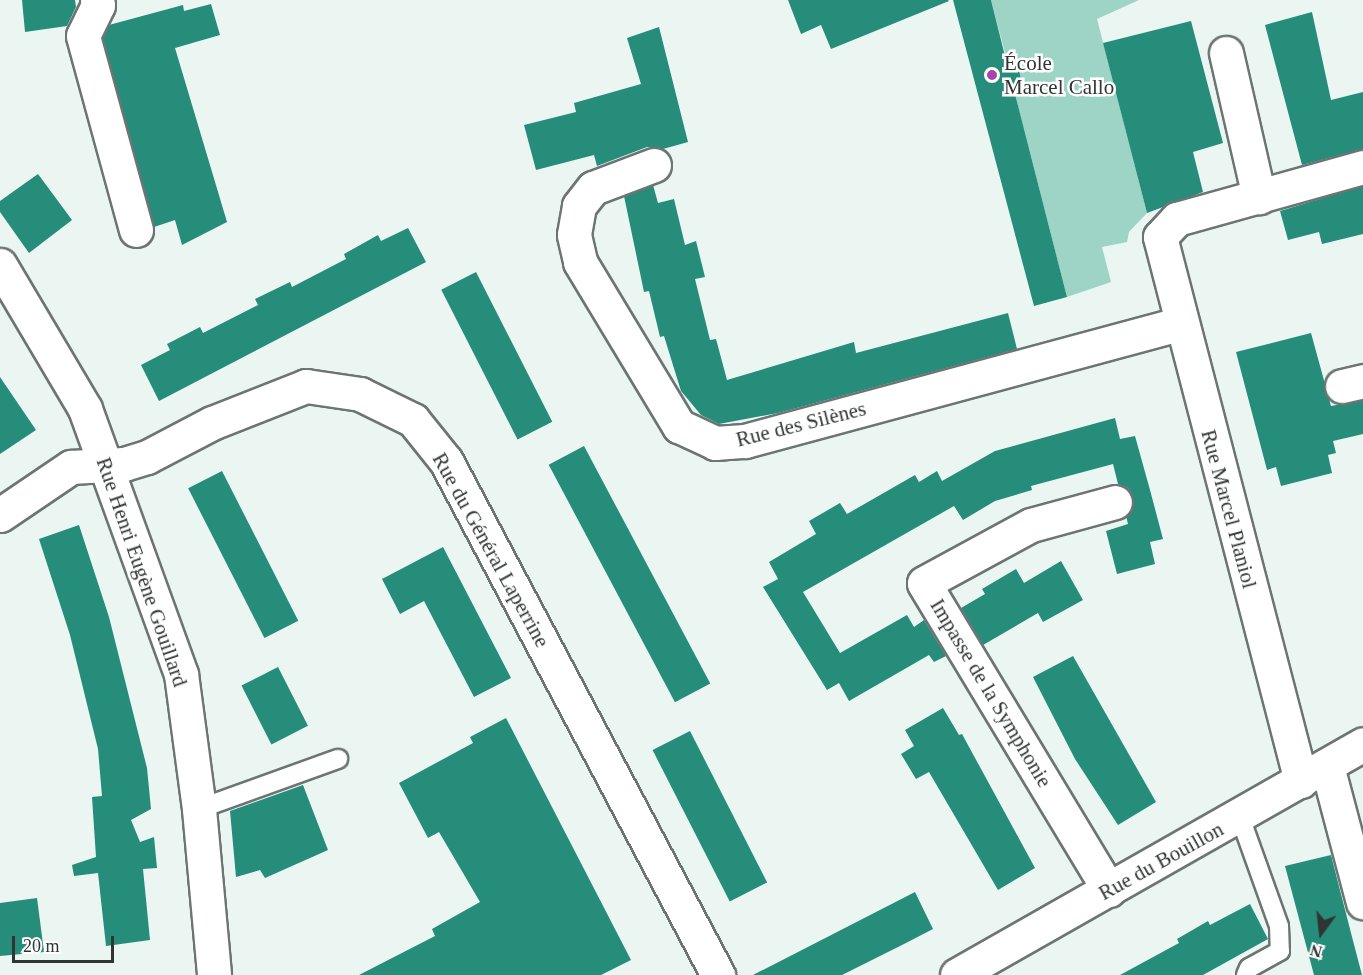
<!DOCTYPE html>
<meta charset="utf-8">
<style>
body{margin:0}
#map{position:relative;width:1363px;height:975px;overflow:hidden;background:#ebf5f2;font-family:Georgia,serif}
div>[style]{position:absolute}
.green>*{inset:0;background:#9dd4c6}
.building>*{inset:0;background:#258d7a;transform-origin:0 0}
.roads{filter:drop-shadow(2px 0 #6c7573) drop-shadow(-2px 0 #6c7573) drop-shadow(0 2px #6c7573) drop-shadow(0 -2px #6c7573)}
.lane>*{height:18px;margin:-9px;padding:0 9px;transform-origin:9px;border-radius:9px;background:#fff}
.street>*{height:33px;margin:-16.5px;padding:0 16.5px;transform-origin:16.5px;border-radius:16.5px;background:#fff}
.dots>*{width:16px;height:16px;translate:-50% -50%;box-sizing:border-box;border:3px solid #fff;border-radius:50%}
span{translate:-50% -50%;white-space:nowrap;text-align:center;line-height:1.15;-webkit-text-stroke:5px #fff;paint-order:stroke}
.poi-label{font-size:21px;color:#303433}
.left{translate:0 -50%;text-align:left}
.street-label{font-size:21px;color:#303433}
.north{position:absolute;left:1291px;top:903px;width:60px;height:60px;-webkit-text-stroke:4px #fff;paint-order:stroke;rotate:195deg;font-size:16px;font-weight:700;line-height:24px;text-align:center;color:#303433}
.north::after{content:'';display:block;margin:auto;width:21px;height:27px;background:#303433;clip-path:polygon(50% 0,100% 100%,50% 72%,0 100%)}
.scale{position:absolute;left:12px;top:936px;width:102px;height:27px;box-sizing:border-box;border:3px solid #303433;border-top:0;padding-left:8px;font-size:18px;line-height:21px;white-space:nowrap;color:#303433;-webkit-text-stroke:4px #fff;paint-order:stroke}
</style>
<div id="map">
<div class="green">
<i style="clip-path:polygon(991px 0,1139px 0,1097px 19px,1147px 213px,1129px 232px,1127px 242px,1102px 247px,1111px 282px,1067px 297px,1014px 90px,1023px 87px,1016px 58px,1007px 60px)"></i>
</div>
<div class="building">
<i style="clip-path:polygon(22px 0,75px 0,76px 7px,67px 26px,25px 32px)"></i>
<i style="clip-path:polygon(788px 0,948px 0,949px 1px,831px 49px,821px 25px,801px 34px)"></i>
<i style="clip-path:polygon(953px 0,991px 0,1006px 60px,1016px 58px,1023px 87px,1014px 90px,1067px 297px,1034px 306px)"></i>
<i style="clip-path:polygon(211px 4px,220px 35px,175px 48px,227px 222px,182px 245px,175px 220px,154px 227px,103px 38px,109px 25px,183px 5px,184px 11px)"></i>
<i style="clip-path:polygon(1312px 12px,1331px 100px,1363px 92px,1363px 149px,1302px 165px,1265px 25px)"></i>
<i style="clip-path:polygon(1191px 21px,1223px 143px,1193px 152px,1203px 192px,1147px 213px,1103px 43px)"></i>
<i style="clip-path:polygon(659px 27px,688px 142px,663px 149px,647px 147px,597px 166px,594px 155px,536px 170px,524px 125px,576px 112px,574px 103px,641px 84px,627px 38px)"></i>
<i style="clip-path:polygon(38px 174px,72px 220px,29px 253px,0 212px,0 201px)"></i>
<i style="clip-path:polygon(653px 185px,658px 203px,674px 199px,685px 245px,696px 241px,705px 277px,695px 279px,710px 340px,716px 339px,727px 380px,854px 342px,856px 353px,1008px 313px,1017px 349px,778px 413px,719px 424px,701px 415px,681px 391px,664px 336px,660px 337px,649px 291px,644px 292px,624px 196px)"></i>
<i style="clip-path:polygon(1363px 186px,1363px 234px,1322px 244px,1319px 232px,1288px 240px,1280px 211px)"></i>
<i style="clip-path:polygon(408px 228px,426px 262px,159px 401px,141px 365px,170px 350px,167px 344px,200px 327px,203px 333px,258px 305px,255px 299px,290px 282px,292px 287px,346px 259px,344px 254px,378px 235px,381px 241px)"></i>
<i style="left:476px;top:272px;width:168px;height:39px;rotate:63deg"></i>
<i style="clip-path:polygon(1311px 333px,1331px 406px,1363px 400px,1363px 434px,1333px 441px,1336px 453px,1328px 455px,1332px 473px,1281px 486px,1276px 467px,1267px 470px,1236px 352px)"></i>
<i style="clip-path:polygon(0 377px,36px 430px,0 454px)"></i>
<i style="clip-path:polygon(1115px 418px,1120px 439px,1135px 436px,1150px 490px,1163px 539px,1150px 542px,1155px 564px,1117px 574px,1106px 531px,1128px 524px,1126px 516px,1133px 507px,1133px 498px,1128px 488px,1118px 484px,1113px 464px,1031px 486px,1032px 490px,995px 501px,963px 520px,954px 506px,803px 592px,840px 653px,907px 615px,914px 627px,924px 620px,946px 656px,934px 662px,929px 655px,849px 701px,839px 683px,827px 690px,763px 587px,778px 579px,769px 562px,816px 534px,809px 521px,840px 503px,847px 514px,915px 475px,919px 482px,937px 471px,942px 481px,995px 451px)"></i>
<i style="left:584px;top:446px;width:269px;height:40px;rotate:62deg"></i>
<i style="left:222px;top:471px;width:168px;height:38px;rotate:63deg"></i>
<i style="clip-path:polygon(79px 525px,109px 617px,147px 768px,151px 809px,131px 820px,140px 842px,154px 837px,157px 868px,143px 869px,150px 940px,106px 946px,98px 873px,74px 876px,72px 865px,96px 857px,92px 797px,102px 796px,98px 749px,70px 635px,39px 539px)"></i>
<i style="clip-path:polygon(443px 547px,511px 678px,474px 697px,424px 601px,400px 614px,382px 579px)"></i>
<i style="clip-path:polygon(1061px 561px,1083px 600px,1043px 622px,1038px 613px,983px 645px,961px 608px,985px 594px,982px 589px,1016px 569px,1024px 583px)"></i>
<i style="clip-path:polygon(1073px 656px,1156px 802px,1118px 825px,1075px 759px,1033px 677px)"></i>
<i style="left:278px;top:667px;width:66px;height:41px;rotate:63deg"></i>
<i style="clip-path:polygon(943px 708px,959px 735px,962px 734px,1035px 868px,998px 890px,929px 772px,916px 779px,901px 754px,914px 746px,905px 730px)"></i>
<i style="clip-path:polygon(506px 718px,631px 960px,601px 975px,359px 975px,435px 936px,432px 929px,480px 902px,439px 832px,428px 838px,399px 783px,473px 743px,470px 737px)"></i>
<i style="left:690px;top:731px;width:170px;height:42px;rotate:63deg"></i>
<i style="clip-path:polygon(303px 785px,328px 850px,265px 878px,260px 870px,236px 877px,230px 811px)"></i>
<i style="clip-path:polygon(1331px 855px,1351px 933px,1362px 975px,1314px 975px,1285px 866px)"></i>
<i style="clip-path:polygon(915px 892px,933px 929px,904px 944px,842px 975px,753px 975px)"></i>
<i style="clip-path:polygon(37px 898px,44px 952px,0 956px,0 903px)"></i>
<i style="clip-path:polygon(1250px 904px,1268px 939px,1203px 975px,1120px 975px,1179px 943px,1177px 939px,1208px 921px,1210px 925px)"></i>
</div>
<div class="roads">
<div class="lane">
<i style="left:199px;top:809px;width:148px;rotate:-19.8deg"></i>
<i style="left:1240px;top:817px;width:116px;rotate:70.3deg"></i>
<i style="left:1279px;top:926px;width:25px;rotate:88deg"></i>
<i style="left:1280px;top:951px;width:35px;rotate:151deg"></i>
<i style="left:1249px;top:968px;width:8px;rotate:113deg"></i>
</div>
<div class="street">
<i style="left:97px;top:0;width:5px;rotate:79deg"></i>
<i style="left:98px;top:5px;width:34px;rotate:116deg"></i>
<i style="left:83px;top:36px;width:201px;rotate:74.7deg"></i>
<i style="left:1226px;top:53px;width:148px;rotate:77.1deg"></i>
<i style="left:654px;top:165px;width:65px;rotate:159.3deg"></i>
<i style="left:593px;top:188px;width:23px;rotate:128deg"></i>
<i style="left:579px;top:206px;width:29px;rotate:100deg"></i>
<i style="left:574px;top:235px;width:28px;rotate:77deg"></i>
<i style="left:580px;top:262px;width:192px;rotate:58.9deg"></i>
<i style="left:679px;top:426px;width:40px;rotate:25deg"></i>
<i style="left:715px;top:443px;width:30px;rotate:-4deg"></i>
<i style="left:745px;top:441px;width:450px;rotate:-15.1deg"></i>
<i style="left:0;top:265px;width:167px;rotate:59.4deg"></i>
<i style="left:85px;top:409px;width:282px;rotate:70.1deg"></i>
<i style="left:181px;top:674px;width:136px;rotate:82.4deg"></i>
<i style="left:199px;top:809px;width:167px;rotate:84.8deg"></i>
<i style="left:1342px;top:386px;width:22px;rotate:-13deg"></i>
<i style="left:0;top:515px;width:86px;rotate:-34.1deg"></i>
<i style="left:71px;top:467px;width:53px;rotate:-3.2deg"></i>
<i style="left:124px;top:464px;width:24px;rotate:-17deg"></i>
<i style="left:147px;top:457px;width:73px;rotate:-27.6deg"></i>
<i style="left:212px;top:423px;width:101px;rotate:-21.5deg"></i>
<i style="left:306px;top:386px;width:55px;rotate:8.4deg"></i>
<i style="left:360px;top:394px;width:59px;rotate:26.1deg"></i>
<i style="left:413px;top:420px;width:53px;rotate:51.2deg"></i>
<i style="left:446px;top:461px;width:582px;rotate:62.11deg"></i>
<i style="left:1327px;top:766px;width:141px;rotate:75.2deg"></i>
<i style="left:1301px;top:781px;width:562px;rotate:-104.53deg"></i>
<i style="left:1160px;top:237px;width:25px;rotate:-47deg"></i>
<i style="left:1177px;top:219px;width:193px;rotate:-15.6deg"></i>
<i style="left:1109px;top:890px;width:358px;rotate:-121.1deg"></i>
<i style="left:924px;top:583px;width:122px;rotate:-28.5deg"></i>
<i style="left:1031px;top:525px;width:87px;rotate:-15.3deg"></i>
<i style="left:957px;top:975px;width:467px;rotate:-29.6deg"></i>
</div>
</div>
<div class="dots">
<i style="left:992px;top:75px;background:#a944a9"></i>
</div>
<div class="poi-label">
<span class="left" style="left:1004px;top:75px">École<br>Marcel Callo</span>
</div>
<div class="street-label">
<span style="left:801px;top:424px;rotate:-14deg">Rue des Silènes</span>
<span style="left:1229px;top:509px;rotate:75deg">Rue Marcel Planiol</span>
<span style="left:491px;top:550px;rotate:61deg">Rue du Général Laperrine</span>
<span style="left:142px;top:572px;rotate:71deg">Rue Henri Eugène Gouillard</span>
<span style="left:991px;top:693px;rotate:59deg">Impasse de la Symphonie</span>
<span style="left:1161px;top:861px;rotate:-29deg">Rue du Bouillon</span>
</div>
<div class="north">N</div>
<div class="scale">20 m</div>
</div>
